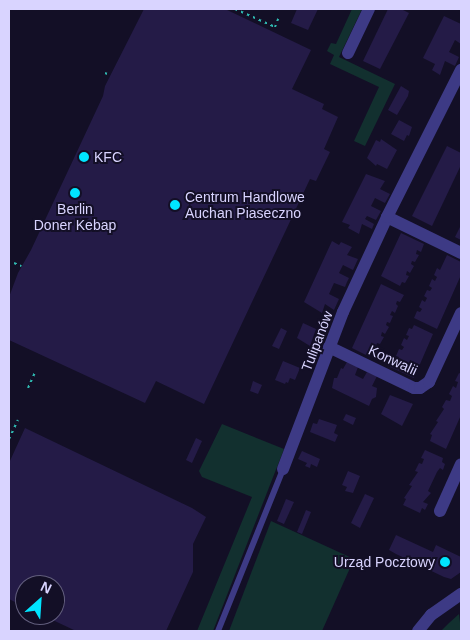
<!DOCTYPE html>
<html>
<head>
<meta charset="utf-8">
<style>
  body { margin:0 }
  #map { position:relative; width:470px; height:640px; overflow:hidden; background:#130f26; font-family:Helvetica,sans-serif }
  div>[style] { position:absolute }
  .green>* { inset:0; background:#12302f }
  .building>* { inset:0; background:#241b47 }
  .path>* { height:2px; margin-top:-1px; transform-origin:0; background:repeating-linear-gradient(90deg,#2fb8b0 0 2.5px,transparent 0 6.5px) }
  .service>* { height:6px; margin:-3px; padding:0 3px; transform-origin:3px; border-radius:3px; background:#3d3a85 }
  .minor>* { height:12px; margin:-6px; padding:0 6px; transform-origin:6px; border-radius:6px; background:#3d3a85 }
  .dots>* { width:14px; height:14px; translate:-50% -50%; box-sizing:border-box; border:2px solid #130f26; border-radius:50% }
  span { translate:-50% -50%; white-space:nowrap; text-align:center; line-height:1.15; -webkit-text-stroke:4px #130f26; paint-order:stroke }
  .poi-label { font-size:14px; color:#d9d4ff }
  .left { translate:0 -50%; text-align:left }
  .right { translate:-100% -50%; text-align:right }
  .street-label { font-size:14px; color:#d9d4ff }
  .frame { position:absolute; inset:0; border:10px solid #d9d4ff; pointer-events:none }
  .north { position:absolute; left:15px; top:575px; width:50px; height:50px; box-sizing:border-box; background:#130f26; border:1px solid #625e7d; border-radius:50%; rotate:26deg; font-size:14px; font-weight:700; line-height:20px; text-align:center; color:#d9d4ff }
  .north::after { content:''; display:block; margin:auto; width:18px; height:22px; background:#00e5ff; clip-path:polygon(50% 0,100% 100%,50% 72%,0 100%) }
</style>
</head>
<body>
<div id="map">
  <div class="green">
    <i style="clip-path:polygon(352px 9px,362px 9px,339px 57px,395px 84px,365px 146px,354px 141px,379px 87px,330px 64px,334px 55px,327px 51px,331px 43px,336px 44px)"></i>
    <i style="clip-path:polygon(222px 424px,284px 449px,213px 631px,197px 631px,252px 497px,202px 477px,199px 471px)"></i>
    <i style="clip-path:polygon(271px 521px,354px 559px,322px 631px,229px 631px)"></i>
    <i style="clip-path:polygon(459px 614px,461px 631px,441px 631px,449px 623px)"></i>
  </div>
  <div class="building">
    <i style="clip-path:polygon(144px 9px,225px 9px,311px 50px,292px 89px,324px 104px,322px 109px,338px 117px,324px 149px,330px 152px,316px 181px,310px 179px,204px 404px,156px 381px,145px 403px,9px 340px,9px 297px,18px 273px,31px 250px,103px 96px,105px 86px)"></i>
    <i style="clip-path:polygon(297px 9px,318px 9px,308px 30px,291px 23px)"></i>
    <i style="clip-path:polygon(388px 9px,401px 9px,409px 13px,380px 69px,363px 61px)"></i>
    <i style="clip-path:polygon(444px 16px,461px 24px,461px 44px,455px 40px,449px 52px,459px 57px,455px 66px,445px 61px,440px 75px,432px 70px,435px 64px,423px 58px)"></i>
    <i style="clip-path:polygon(401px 86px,409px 91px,408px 96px,397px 115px,388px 110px)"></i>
    <i style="clip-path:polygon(399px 120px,412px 127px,409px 136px,407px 135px,404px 141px,391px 134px)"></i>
    <i style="clip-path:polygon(381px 139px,397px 150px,387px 169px,377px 164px,376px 166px,367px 158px,376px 140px,380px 142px)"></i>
    <i style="clip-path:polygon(447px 146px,461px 153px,461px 165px,432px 226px,412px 216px)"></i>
    <i style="clip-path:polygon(366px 174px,385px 181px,380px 189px,390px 194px,385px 203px,375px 198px,371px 206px,381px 211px,376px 220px,367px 216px,365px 219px,374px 224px,372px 229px,362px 224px,359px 234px,348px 228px,350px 225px,342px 222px)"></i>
    <i style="clip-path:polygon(461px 225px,461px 240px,455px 237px)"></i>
    <i style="clip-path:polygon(401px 233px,424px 244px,421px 252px,417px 250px,416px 254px,419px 255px,415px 262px,412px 261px,411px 264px,414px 266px,410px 273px,407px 271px,406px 275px,409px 276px,405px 283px,402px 282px,400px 286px,381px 276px)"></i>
    <i style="clip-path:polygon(332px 241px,339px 245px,341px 242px,352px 247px,347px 255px,358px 259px,353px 270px,343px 265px,339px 273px,349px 278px,347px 282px,345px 287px,334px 283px,329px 294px,339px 299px,334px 310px,325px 304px,322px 313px,304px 302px)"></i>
    <i style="clip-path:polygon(447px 255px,461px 262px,461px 275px,437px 329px,414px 318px,417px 311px,420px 312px,422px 309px,419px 307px,422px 300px,425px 302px,427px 298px,424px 296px,427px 290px,430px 291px,432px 288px,429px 286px,432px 279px,435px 281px,437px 277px,434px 275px,437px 268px,440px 270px)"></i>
    <i style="clip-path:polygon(381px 284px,404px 295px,400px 302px,397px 301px,396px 304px,398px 306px,395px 313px,392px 311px,390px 315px,393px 316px,390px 323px,387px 322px,386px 325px,389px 327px,385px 334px,382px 332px,381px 336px,384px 337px,380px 344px,377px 343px,376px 346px,379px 348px,375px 355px,372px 353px,370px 357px,352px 348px)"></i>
    <i style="clip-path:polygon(303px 323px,316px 329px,310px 346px,297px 338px)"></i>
    <i style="clip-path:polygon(414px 325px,433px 334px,414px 378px,390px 367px,394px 359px,397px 361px,399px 357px,396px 356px,399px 349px,402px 350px,404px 347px,401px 345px,404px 338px,407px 340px,409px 336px,406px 335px,409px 328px,412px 329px)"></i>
    <i style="clip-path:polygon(281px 328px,287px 331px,279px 349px,272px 346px)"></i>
    <i style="clip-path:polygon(283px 361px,300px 368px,295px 380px,290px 378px,288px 383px,286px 382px,285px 384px,275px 380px)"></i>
    <i style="clip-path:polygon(347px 362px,358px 367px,355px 375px,363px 379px,367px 372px,377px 376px,372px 386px,377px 388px,376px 397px,372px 399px,369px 406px,332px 388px,334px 378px,337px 378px,341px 368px,343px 369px)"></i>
    <i style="clip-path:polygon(459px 373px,461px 374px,461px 415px,446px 449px,430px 441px,432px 435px,430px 434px,438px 422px,436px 421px,444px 409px,442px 407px,446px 400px,450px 401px,452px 396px,449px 394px,453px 386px,456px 388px,458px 382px,455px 381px)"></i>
    <i style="clip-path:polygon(253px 381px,262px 385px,258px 394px,250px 391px)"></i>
    <i style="clip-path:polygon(390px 395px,413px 404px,402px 426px,381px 414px)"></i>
    <i style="clip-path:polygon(346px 414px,356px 418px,353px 425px,343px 420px)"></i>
    <i style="clip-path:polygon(319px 419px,337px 425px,334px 433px,338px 435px,335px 442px,310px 432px,313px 423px,317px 424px)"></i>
    <i style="clip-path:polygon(25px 428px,192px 508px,206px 517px,193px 544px,193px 572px,166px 631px,76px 631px,42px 615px,55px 615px,55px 585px,25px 585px,25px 607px,9px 599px,9px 463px)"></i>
    <i style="clip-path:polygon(196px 438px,202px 441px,192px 463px,186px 460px)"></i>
    <i style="clip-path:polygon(425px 450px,443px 458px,442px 462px,445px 464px,443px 470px,440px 468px,437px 472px,428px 491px,431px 493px,423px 502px,428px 504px,425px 510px,422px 508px,420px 513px,403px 505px,406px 499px,404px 498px,412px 486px,409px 485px,418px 472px,415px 471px,419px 463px,422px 464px,424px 459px,421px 458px)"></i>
    <i style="clip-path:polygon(302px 451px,320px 459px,317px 467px,311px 464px,310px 468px,305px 466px,307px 463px,298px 459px)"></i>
    <i style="clip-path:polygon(348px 471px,360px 476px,353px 493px,345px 491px,347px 487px,342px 485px)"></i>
    <i style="clip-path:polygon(365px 494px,374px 498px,360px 528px,351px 523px)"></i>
    <i style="clip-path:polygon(286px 499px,294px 502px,284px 524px,277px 521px)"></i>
    <i style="clip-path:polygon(306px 510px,311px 512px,302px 534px,297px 532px)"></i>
    <i style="clip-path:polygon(396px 535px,433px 552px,436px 545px,461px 557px,461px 572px,451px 579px,444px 577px,396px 554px,389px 550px)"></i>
  </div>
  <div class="path">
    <i style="left:235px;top:9px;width:44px;rotate:24.2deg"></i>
    <i style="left:275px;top:27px;width:9px;rotate:-69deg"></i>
    <i style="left:105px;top:73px;width:5px;rotate:22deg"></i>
    <i style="left:14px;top:263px;width:8px;rotate:23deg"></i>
    <i style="left:28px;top:388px;width:17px;rotate:-66deg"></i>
    <i style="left:9px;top:439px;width:21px;rotate:-65deg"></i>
  </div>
  <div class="service">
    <i style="left:218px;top:631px;width:175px;rotate:-68.1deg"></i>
  </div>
  <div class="minor">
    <i style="left:348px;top:53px;width:49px;rotate:-64.5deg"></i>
    <i style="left:387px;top:217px;width:82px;rotate:25.9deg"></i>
    <i style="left:329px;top:347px;width:94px;rotate:25.8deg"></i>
    <i style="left:414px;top:388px;width:6px"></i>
    <i style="left:420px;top:388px;width:11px;rotate:-34deg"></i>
    <i style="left:429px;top:382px;width:76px;rotate:-65.1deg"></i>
    <i style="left:283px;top:469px;width:168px;rotate:-69.1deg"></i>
    <i style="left:343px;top:312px;width:105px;rotate:-65.1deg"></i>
    <i style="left:387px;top:217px;width:165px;rotate:-63.3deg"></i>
    <i style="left:440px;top:511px;width:51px;rotate:-65.9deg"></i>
    <i style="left:418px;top:631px;width:21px;rotate:-51deg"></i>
    <i style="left:431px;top:615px;width:37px;rotate:-35deg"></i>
  </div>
  <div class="dots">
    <i style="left:84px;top:157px;background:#00e5ff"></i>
    <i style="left:75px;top:193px;background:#00e5ff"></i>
    <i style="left:175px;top:205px;background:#00e5ff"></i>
    <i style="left:445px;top:562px;background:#00e5ff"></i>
  </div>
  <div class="poi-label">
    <span class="left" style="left:94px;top:157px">KFC</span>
    <span class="left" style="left:185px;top:205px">Centrum Handlowe<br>Auchan Piaseczno</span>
    <span style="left:75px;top:217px">Berlin<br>Doner Kebap</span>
    <span class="right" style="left:435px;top:562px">Urząd Pocztowy</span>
  </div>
  <div class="street-label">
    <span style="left:317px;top:341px;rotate:-69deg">Tulipanów</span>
    <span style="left:393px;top:360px;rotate:25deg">Konwalii</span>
  </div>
  <div class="frame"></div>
  <div class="north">N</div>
</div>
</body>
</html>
